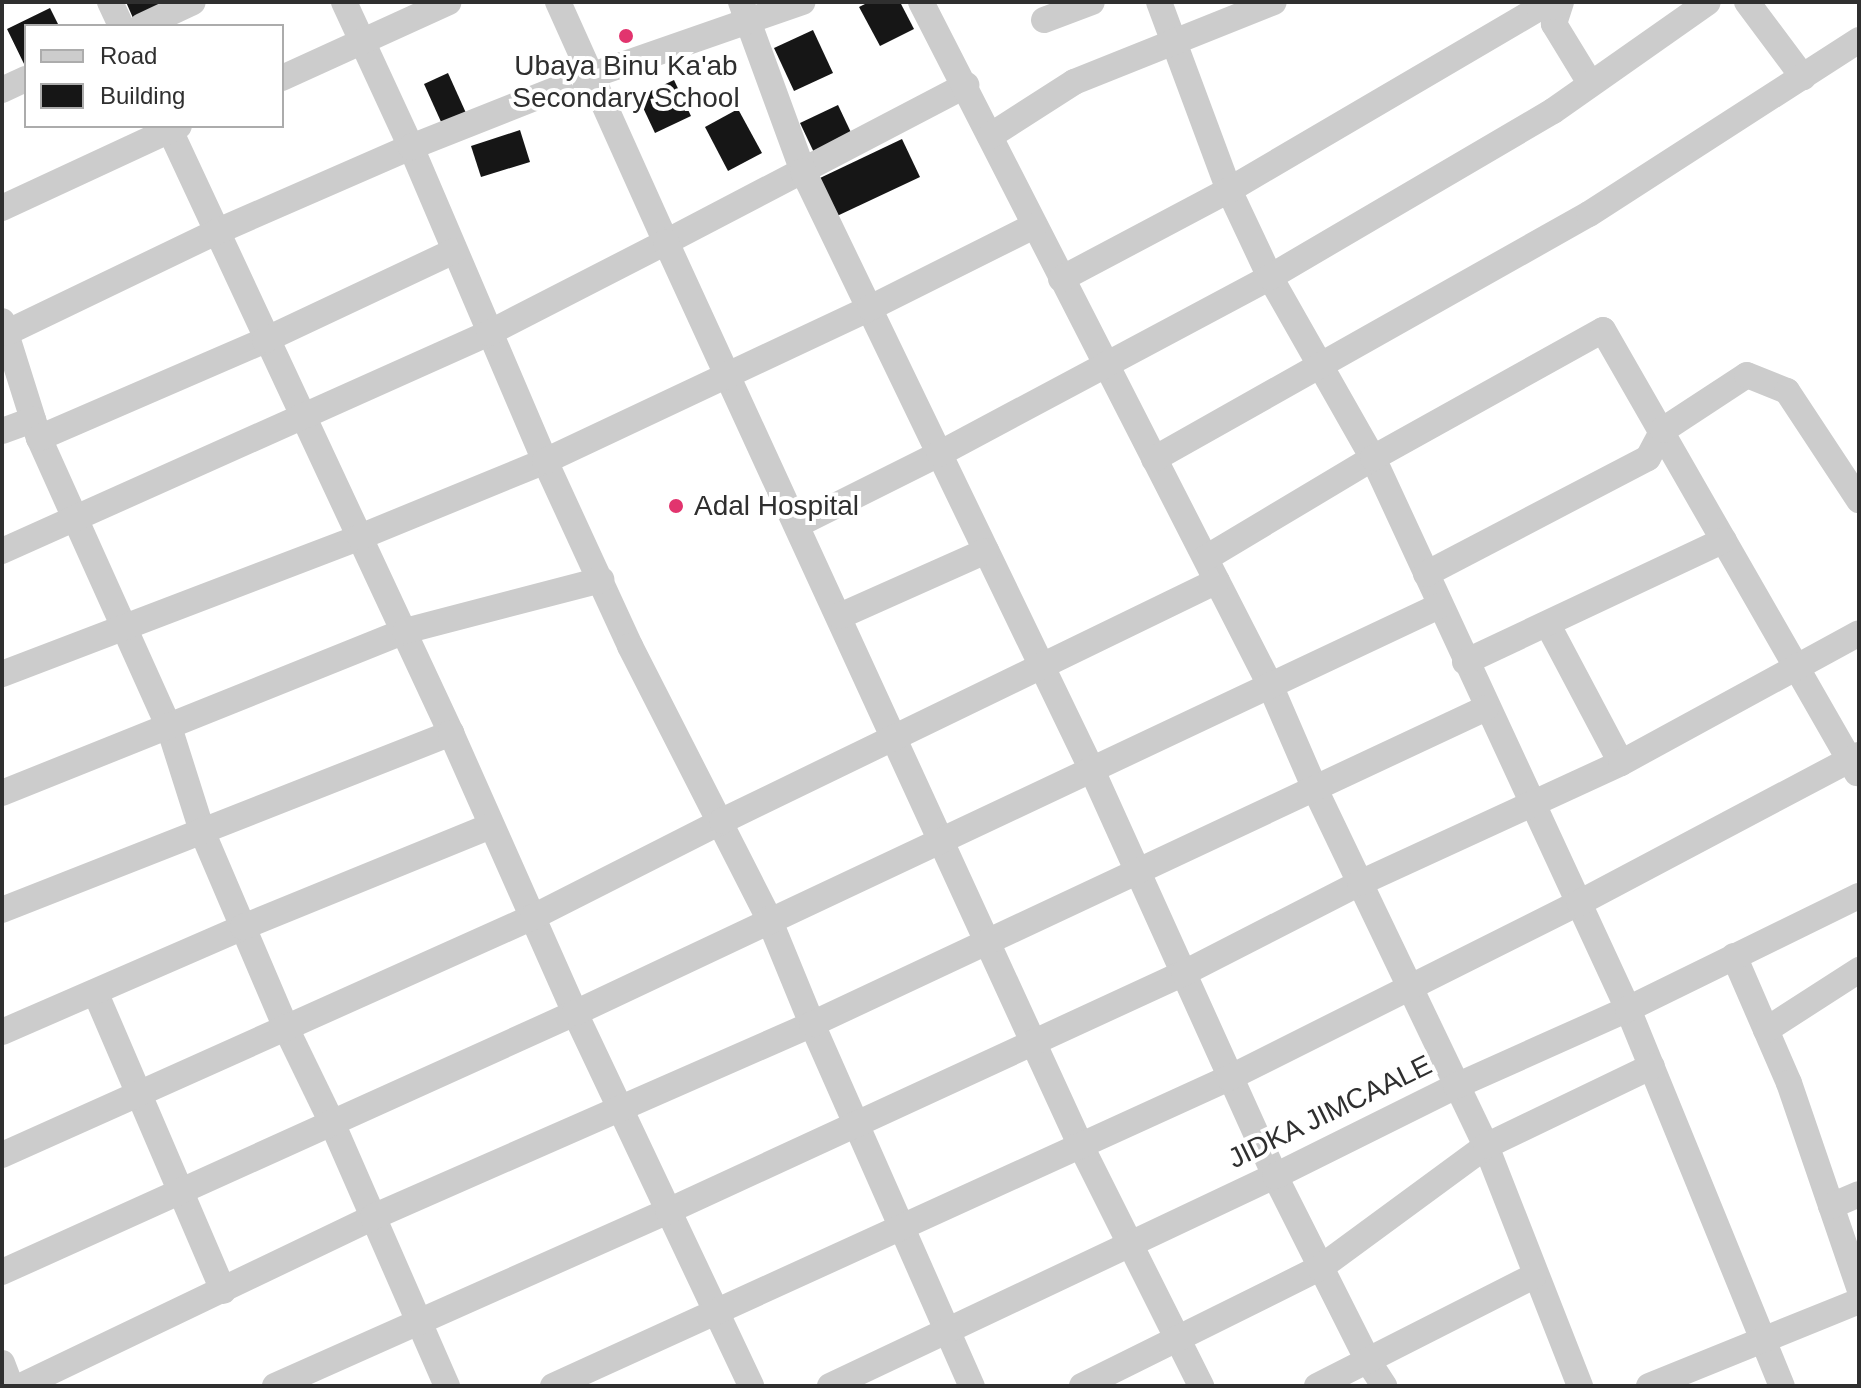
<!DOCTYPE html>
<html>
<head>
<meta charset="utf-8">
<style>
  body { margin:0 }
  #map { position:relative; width:1861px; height:1388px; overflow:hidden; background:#fff; font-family:Helvetica,sans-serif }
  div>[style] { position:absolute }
  .building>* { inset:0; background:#161616 }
  .minor>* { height:26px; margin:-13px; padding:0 13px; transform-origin:13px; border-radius:13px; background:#ccc }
  .dots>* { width:22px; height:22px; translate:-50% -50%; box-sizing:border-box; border:4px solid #fff; border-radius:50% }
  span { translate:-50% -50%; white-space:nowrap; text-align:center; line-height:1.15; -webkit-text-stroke:8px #fff; paint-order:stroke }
  .poi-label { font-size:28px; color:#2f2f2f }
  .left { translate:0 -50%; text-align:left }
  .street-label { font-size:28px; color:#2f2f2f }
  .frame { position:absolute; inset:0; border:4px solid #2f2f2f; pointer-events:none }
  .legend { position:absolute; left:24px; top:24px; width:260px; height:104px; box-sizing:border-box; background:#fff; border:2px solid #acacac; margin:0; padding:10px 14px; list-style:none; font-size:24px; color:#2f2f2f }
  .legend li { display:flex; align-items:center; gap:16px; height:40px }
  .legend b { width:40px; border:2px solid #acacac }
</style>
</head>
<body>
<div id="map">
  <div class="building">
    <i style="clip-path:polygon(126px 2px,167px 2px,133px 18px)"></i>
    <i style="clip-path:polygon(869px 2px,900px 2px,914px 29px,880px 46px,859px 7px)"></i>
    <i style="clip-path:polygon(50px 8px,59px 26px,26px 26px,26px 68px,7px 29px)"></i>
    <i style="clip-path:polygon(813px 30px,833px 73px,794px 91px,774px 48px)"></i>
    <i style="clip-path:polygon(448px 73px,466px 113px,442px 124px,424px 84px)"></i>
    <i style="clip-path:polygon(674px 80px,691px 116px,655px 133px,638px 97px)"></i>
    <i style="clip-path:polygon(838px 105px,856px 143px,818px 161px,800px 123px)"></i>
    <i style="clip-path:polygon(738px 109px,762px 153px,728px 171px,705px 127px)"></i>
    <i style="clip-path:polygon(520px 130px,530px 162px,481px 177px,471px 146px)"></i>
    <i style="clip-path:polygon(902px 139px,920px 177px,837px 216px,820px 178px)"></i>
  </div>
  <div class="minor">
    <i style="left:110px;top:2px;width:26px;rotate:65deg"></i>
    <i style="left:344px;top:2px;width:160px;rotate:65.2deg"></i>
    <i style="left:411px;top:147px;width:341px;rotate:66.9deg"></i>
    <i style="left:545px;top:461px;width:204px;rotate:65.3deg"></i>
    <i style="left:630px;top:646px;width:306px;rotate:63deg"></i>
    <i style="left:769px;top:919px;width:113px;rotate:67.7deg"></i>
    <i style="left:812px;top:1024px;width:396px;rotate:66.2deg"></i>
    <i style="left:558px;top:2px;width:263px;rotate:65.8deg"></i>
    <i style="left:666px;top:242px;width:339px;rotate:-27.6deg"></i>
    <i style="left:741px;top:2px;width:180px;rotate:69.9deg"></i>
    <i style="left:803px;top:171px;width:663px;rotate:64.25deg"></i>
    <i style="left:1091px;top:768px;width:448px;rotate:65.7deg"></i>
    <i style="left:1275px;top:1176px;width:207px;rotate:63.3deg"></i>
    <i style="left:1368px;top:1361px;width:30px;rotate:57deg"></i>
    <i style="left:921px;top:2px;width:767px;rotate:62.93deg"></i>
    <i style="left:1270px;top:685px;width:113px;rotate:66.6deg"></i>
    <i style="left:1315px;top:789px;width:396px;rotate:64.4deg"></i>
    <i style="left:1486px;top:1146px;width:258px;rotate:68.6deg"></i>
    <i style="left:1159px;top:2px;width:201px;rotate:69.6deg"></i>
    <i style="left:1229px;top:190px;width:96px;rotate:64.8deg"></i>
    <i style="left:1270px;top:277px;width:208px;rotate:60.4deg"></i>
    <i style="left:1373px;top:458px;width:607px;rotate:65.17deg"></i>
    <i style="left:1628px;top:1009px;width:407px;rotate:67.8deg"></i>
    <i style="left:1561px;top:2px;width:23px;rotate:108deg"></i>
    <i style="left:1554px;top:24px;width:69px;rotate:58.6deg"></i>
    <i style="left:1747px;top:2px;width:94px;rotate:53.3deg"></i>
    <i style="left:1044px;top:20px;width:51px;rotate:-20.6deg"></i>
    <i style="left:142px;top:26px;width:56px;rotate:-25.2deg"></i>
    <i style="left:282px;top:78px;width:183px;rotate:-24.5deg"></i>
    <i style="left:2px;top:90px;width:26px;rotate:-25deg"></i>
    <i style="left:168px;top:126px;width:670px;rotate:65deg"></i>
    <i style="left:990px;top:136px;width:100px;rotate:-32.7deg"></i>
    <i style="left:1074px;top:82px;width:215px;rotate:-21.8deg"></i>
    <i style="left:2px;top:208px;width:195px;rotate:-24.9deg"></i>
    <i style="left:1061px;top:279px;width:190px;rotate:-27.9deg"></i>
    <i style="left:1229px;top:190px;width:359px;rotate:-30.4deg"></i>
    <i style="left:1539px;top:8px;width:18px;rotate:-6deg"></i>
    <i style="left:2px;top:321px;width:123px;rotate:72.5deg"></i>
    <i style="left:39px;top:438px;width:317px;rotate:65.8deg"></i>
    <i style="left:169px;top:727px;width:109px;rotate:72.4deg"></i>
    <i style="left:202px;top:831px;width:212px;rotate:66.9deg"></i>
    <i style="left:285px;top:1026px;width:110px;rotate:64.1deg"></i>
    <i style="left:333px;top:1125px;width:285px;rotate:66.4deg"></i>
    <i style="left:6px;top:333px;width:233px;rotate:-25.7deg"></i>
    <i style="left:216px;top:232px;width:213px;rotate:-23.6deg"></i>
    <i style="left:411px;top:147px;width:193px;rotate:-21.6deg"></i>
    <i style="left:590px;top:76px;width:225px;rotate:-19.2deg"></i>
    <i style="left:2px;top:431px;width:33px;rotate:-20deg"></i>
    <i style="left:39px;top:438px;width:246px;rotate:-23.4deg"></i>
    <i style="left:265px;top:340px;width:209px;rotate:-25.2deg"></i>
    <i style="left:1154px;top:459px;width:499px;rotate:-29.4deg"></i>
    <i style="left:1589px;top:214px;width:321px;rotate:-32.8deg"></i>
    <i style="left:797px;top:525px;width:159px;rotate:-26.6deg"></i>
    <i style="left:939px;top:454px;width:375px;rotate:-28.1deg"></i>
    <i style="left:1270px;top:277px;width:328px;rotate:-30.4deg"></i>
    <i style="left:1553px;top:111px;width:189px;rotate:-35.1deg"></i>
    <i style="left:2px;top:551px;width:534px;rotate:-24.12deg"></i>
    <i style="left:489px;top:333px;width:199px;rotate:-27.2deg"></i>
    <i style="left:666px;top:242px;width:992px;rotate:65.35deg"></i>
    <i style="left:1080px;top:1144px;width:271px;rotate:63.4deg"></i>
    <i style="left:1206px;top:558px;width:195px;rotate:-30.9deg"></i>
    <i style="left:1373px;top:458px;width:263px;rotate:-29.1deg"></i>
    <i style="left:1603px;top:330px;width:511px;rotate:60.17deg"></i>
    <i style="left:1426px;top:574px;width:250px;rotate:-27.6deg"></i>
    <i style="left:1648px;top:458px;width:32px;rotate:-62deg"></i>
    <i style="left:1663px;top:430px;width:100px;rotate:-33.2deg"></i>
    <i style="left:1747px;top:375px;width:43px;rotate:21.8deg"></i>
    <i style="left:1787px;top:391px;width:131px;rotate:56.6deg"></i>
    <i style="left:840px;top:616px;width:160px;rotate:-24deg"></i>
    <i style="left:1548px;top:625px;width:156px;rotate:62.1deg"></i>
    <i style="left:1465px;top:662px;width:286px;rotate:-25.2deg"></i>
    <i style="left:2px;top:674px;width:383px;rotate:-20.9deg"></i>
    <i style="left:360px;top:537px;width:200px;rotate:-22.3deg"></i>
    <i style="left:545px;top:461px;width:359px;rotate:-25.2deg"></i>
    <i style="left:870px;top:308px;width:183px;rotate:-26.6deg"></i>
    <i style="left:2px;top:793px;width:434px;rotate:-21.9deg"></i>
    <i style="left:405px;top:631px;width:203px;rotate:-14.6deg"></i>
    <i style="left:2px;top:910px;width:483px;rotate:-21.5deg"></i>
    <i style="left:451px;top:733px;width:306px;rotate:66.1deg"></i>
    <i style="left:575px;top:1013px;width:412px;rotate:64.7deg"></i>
    <i style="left:1734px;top:956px;width:138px;rotate:66.6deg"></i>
    <i style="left:1789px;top:1083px;width:216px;rotate:71.1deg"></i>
    <i style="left:96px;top:994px;width:323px;rotate:66.8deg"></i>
    <i style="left:1766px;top:1030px;width:111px;rotate:-32.8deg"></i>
    <i style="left:2px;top:1032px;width:263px;rotate:-23.5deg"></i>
    <i style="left:243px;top:927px;width:267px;rotate:-22.2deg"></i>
    <i style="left:2px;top:1155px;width:582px;rotate:-24.14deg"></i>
    <i style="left:533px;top:917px;width:212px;rotate:-26.9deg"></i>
    <i style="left:722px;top:821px;width:550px;rotate:-25.87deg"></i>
    <i style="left:1831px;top:1206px;width:30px;rotate:-23deg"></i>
    <i style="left:2px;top:1272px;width:629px;rotate:-24.32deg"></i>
    <i style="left:575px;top:1013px;width:955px;rotate:-25.22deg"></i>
    <i style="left:2px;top:1363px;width:25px;rotate:69deg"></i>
    <i style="left:21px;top:1386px;width:390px;rotate:-25.6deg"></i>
    <i style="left:373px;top:1217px;width:480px;rotate:-23.7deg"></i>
    <i style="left:812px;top:1024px;width:744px;rotate:-25.12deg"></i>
    <i style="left:275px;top:1386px;width:430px;rotate:-24deg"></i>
    <i style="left:668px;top:1211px;width:568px;rotate:-24.76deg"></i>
    <i style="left:1184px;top:973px;width:198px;rotate:-27.1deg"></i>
    <i style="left:1360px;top:883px;width:287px;rotate:-24.7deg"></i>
    <i style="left:1621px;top:763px;width:271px;rotate:-28.6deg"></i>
    <i style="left:553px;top:1386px;width:743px;rotate:-24.5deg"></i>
    <i style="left:1229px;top:1078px;width:391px;rotate:-26.6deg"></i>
    <i style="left:1579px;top:903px;width:317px;rotate:-27.9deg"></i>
    <i style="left:830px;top:1386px;width:492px;rotate:-25.3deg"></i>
    <i style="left:1275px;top:1176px;width:202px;rotate:-26.4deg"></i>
    <i style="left:1456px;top:1086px;width:188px;rotate:-24.1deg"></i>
    <i style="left:1628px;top:1009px;width:257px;rotate:-26.1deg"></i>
    <i style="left:1082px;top:1386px;width:266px;rotate:-26.4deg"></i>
    <i style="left:1320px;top:1268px;width:206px;rotate:-36.3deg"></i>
    <i style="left:1486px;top:1146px;width:184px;rotate:-25.7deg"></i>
    <i style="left:1317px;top:1386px;width:243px;rotate:-26.9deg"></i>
    <i style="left:1649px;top:1386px;width:227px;rotate:-22deg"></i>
  </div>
  <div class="dots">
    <i style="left:626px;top:36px;background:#e2346e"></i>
    <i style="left:676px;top:506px;background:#e2346e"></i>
  </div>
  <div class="poi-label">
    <span style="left:626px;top:82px">Ubaya Binu Ka'ab<br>Secondary School</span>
    <span class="left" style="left:694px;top:506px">Adal Hospital</span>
  </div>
  <div class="street-label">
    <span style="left:1330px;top:1112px;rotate:-26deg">JIDKA JIMCAALE</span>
  </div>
  <div class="frame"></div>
  <ul class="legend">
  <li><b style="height:10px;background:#ccc"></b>Road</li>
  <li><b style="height:22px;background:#161616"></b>Building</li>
  </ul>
</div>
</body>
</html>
